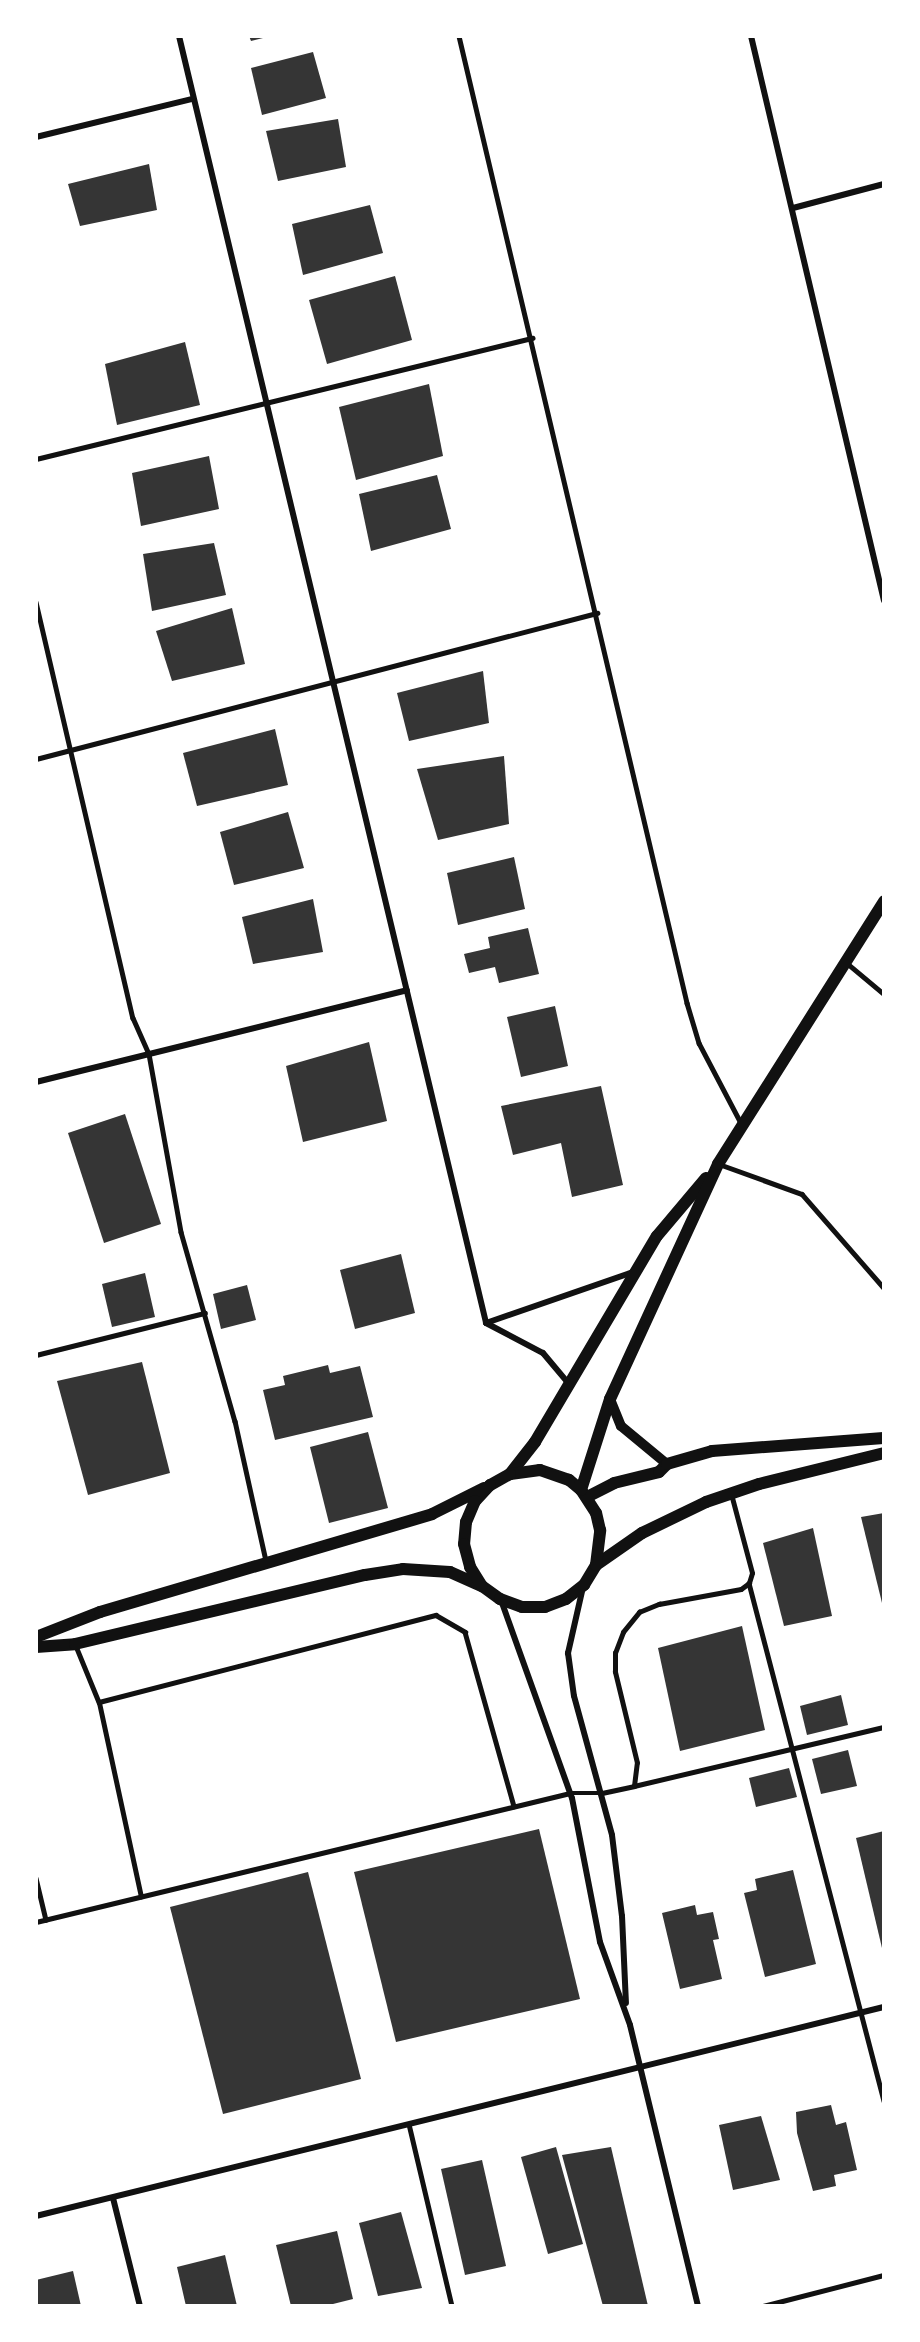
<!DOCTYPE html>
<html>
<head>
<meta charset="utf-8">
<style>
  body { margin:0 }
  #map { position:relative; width:920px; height:2342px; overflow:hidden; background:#fff; font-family:Raleway,sans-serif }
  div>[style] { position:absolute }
  .building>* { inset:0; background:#353535 }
  .service>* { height:4.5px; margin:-2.25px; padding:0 2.25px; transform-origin:2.25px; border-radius:2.25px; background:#111 }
  .minor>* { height:6px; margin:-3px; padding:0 3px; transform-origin:3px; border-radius:3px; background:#111 }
  .tertiary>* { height:10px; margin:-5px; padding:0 5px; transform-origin:5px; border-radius:5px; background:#111 }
  .secondary>* { height:12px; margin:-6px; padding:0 6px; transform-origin:6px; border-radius:6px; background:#111 }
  span { translate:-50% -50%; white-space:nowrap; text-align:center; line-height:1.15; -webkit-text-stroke:4.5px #fff; paint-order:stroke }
  .frame { position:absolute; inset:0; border:38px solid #fff; pointer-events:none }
</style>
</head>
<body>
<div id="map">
  <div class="building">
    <i style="clip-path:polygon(249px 36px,267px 36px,267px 37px,251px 41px)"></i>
    <i style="clip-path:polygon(313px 52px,326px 98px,262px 115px,251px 68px)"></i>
    <i style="clip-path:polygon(338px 119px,346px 167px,278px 181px,266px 131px)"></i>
    <i style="clip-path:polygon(149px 164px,157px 210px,80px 226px,68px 184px)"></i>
    <i style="clip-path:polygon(370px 205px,383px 253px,303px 275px,292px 224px)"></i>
    <i style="clip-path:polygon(395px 276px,412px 340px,327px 364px,309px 300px)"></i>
    <i style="clip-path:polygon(185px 342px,200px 405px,117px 425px,105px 364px)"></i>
    <i style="clip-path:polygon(429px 384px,443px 456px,356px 480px,339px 407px)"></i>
    <i style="clip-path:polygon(209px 456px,219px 509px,141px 526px,132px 473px)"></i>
    <i style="clip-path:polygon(437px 475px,451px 529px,371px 551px,359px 494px)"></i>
    <i style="clip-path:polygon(214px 543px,226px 595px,152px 611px,143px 554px)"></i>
    <i style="clip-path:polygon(232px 608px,245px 664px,172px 681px,156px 631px)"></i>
    <i style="clip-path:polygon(483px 671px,489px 723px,409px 741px,397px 693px)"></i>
    <i style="clip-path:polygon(275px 729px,288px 785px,197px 806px,183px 753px)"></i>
    <i style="clip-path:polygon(504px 756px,509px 824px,438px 840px,417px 769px)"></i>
    <i style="clip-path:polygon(288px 812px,304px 868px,234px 885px,220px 832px)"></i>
    <i style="clip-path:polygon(514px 857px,525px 909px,458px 925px,447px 873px)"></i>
    <i style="clip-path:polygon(313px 899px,323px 952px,253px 964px,242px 917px)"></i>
    <i style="clip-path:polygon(528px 928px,539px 974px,499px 983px,495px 967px,469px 973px,464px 954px,490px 948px,488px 937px)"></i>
    <i style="clip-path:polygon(555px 1006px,568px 1066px,521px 1077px,507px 1017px)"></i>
    <i style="clip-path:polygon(369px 1042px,387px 1121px,303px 1142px,286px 1066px)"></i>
    <i style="clip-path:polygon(601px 1086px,623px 1185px,572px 1197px,561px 1143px,513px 1155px,501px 1106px)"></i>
    <i style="clip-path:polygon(125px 1114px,161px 1224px,104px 1243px,68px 1133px)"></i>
    <i style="clip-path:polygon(401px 1254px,415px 1313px,355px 1329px,340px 1270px)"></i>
    <i style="clip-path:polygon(145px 1273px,155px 1317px,112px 1327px,102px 1284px)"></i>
    <i style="clip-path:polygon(247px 1285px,256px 1320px,221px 1329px,213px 1294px)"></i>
    <i style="clip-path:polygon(142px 1362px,170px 1473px,88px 1495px,57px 1381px)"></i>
    <i style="clip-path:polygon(328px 1365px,330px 1373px,360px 1366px,373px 1417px,275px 1440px,263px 1390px,285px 1385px,283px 1376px)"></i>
    <i style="clip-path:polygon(368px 1432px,388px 1508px,329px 1523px,310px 1447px)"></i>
    <i style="clip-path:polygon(884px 1513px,884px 1607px,883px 1607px,861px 1517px)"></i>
    <i style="clip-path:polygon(813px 1528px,832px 1616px,784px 1626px,763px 1543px)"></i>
    <i style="clip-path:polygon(742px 1626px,765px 1730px,680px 1751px,658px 1648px)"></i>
    <i style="clip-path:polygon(841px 1695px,848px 1725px,807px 1735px,800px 1706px)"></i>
    <i style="clip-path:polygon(848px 1750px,857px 1786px,821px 1794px,812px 1759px)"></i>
    <i style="clip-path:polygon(789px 1768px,797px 1797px,756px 1807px,749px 1778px)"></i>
    <i style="clip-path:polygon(539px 1829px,580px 1999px,396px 2042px,354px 1872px)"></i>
    <i style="clip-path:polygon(884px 1831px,884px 1948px,882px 1948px,856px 1838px)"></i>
    <i style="clip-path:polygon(793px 1870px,816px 1964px,765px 1977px,744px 1893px,757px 1890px,755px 1879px)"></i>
    <i style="clip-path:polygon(308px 1872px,361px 2079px,223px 2114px,170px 1907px)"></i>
    <i style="clip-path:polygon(695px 1905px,697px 1915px,713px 1912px,719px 1939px,713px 1940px,722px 1979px,680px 1989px,662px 1913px)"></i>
    <i style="clip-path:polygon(831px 2105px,836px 2125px,846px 2122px,857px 2170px,834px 2175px,836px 2186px,813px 2191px,797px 2133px,796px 2112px)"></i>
    <i style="clip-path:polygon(761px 2116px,780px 2180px,733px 2190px,719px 2125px)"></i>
    <i style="clip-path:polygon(556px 2147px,583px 2244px,548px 2254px,521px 2157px)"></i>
    <i style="clip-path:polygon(611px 2147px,648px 2306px,603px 2306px,562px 2155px)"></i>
    <i style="clip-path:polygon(482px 2160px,506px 2266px,465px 2275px,441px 2169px)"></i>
    <i style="clip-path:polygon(401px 2212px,422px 2288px,378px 2296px,359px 2223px)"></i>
    <i style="clip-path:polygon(337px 2231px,353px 2299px,325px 2306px,291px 2306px,276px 2245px)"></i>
    <i style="clip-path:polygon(225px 2255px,237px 2306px,186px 2306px,177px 2267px)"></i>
    <i style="clip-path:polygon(73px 2271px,81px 2306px,36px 2306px,36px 2280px)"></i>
  </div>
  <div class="service">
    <i style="left:459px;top:36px;width:994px;rotate:76.73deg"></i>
    <i style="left:687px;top:1003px;width:42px;rotate:73.3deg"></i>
    <i style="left:699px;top:1043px;width:90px;rotate:62.3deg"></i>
    <i style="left:36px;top:459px;width:511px;rotate:-13.71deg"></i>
    <i style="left:36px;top:602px;width:427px;rotate:76.9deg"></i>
    <i style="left:133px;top:1018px;width:39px;rotate:66deg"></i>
    <i style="left:149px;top:1054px;width:181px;rotate:79.8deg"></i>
    <i style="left:181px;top:1232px;width:197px;rotate:74.1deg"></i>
    <i style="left:235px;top:1421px;width:143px;rotate:77.5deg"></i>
    <i style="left:36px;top:759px;width:580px;rotate:-14.59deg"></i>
    <i style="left:848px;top:964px;width:47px;rotate:39.8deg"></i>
    <i style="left:719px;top:1164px;width:88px;rotate:19.9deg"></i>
    <i style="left:802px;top:1194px;width:125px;rotate:48.9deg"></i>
    <i style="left:36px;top:1355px;width:174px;rotate:-14deg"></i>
    <i style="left:749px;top:1583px;width:535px;rotate:75.39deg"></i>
    <i style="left:76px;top:1646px;width:61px;rotate:67.7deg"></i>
    <i style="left:634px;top:1786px;width:257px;rotate:-13.3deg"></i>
    <i style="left:36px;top:1878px;width:43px;rotate:76.6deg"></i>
    <i style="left:141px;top:1897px;width:199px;rotate:-102.2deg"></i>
    <i style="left:99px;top:1702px;width:348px;rotate:-14.5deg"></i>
    <i style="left:436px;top:1615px;width:34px;rotate:30deg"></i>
    <i style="left:465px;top:1632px;width:181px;rotate:74.3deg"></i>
    <i style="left:36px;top:1922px;width:549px;rotate:-13.58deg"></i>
    <i style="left:570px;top:1793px;width:32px"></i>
    <i style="left:602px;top:1793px;width:33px;rotate:-12deg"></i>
    <i style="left:634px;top:1786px;width:23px;rotate:-83deg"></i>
    <i style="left:637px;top:1763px;width:94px;rotate:-103.6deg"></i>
    <i style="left:615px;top:1672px;width:19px;rotate:-90deg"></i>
    <i style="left:615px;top:1653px;width:22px;rotate:-69deg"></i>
    <i style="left:623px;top:1632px;width:26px;rotate:-51deg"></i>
    <i style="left:639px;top:1612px;width:22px;rotate:-22deg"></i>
    <i style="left:659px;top:1604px;width:83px;rotate:-10.4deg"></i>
    <i style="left:741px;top:1589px;width:10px;rotate:-37deg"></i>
    <i style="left:749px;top:1583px;width:10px;rotate:-73deg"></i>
    <i style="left:752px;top:1573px;width:82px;rotate:-104.9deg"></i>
    <i style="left:409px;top:2124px;width:187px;rotate:76.7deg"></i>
    <i style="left:763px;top:2306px;width:125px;rotate:-14.4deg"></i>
  </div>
  <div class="minor">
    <i style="left:179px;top:36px;width:1323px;rotate:76.58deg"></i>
    <i style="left:751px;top:36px;width:580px;rotate:76.75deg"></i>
    <i style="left:36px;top:137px;width:161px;rotate:-13.7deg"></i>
    <i style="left:793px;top:208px;width:94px;rotate:-14.8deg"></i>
    <i style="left:36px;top:1082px;width:382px;rotate:-13.9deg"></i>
    <i style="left:486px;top:1323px;width:156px;rotate:-19.1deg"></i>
    <i style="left:486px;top:1323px;width:64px;rotate:27.8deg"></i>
    <i style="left:543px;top:1353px;width:39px;rotate:50deg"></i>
    <i style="left:583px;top:1587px;width:68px;rotate:102.8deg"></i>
    <i style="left:568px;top:1653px;width:43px;rotate:82.1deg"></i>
    <i style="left:574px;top:1696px;width:144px;rotate:74.7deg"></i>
    <i style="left:612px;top:1835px;width:82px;rotate:83deg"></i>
    <i style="left:622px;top:1916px;width:87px;rotate:87.4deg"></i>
    <i style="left:501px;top:1600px;width:210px;rotate:70.3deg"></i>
    <i style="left:572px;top:1798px;width:147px;rotate:79deg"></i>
    <i style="left:600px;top:1942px;width:88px;rotate:70.1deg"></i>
    <i style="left:630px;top:2025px;width:289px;rotate:76.4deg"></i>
    <i style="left:113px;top:2198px;width:111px;rotate:76deg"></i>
    <i style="left:36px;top:2216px;width:873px;rotate:-13.85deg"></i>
  </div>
  <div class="tertiary">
    <i style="left:610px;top:1399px;width:29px;rotate:68deg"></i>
    <i style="left:621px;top:1426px;width:60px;rotate:39.6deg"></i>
  </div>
  <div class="secondary">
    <i style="left:510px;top:1474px;width:41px;rotate:-52deg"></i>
    <i style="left:535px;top:1442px;width:239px;rotate:-59.4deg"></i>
    <i style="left:657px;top:1236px;width:76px;rotate:-49.8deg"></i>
    <i style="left:581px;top:1490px;width:96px;rotate:-72.3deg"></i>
    <i style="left:610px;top:1399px;width:259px;rotate:-65.3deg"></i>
    <i style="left:718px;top:1164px;width:311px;rotate:-57.7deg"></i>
    <i style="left:587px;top:1497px;width:30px;rotate:-27deg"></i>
    <i style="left:614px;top:1483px;width:46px;rotate:-13.7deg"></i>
    <i style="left:659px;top:1472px;width:11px;rotate:-45deg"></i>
    <i style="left:667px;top:1464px;width:47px;rotate:-16.1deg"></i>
    <i style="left:712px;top:1451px;width:172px;rotate:-4.3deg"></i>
    <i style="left:596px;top:1565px;width:56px;rotate:-34.8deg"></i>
    <i style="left:642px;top:1533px;width:71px;rotate:-25.8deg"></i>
    <i style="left:706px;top:1502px;width:56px;rotate:-18.8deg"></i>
    <i style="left:759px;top:1484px;width:129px;rotate:-13.9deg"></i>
    <i style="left:36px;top:1637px;width:69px;rotate:-21.3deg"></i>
    <i style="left:100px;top:1612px;width:346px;rotate:-16.4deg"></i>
    <i style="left:432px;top:1514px;width:58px;rotate:-26.6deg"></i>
    <i style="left:36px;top:1647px;width:39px;rotate:-4deg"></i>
    <i style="left:75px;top:1644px;width:298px;rotate:-13.4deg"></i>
    <i style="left:365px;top:1575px;width:38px;rotate:-9deg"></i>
    <i style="left:403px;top:1569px;width:47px;rotate:3.7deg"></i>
    <i style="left:450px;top:1572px;width:35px;rotate:24deg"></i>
    <i style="left:482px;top:1586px;width:22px;rotate:36deg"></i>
    <i style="left:500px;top:1599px;width:23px;rotate:20deg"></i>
    <i style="left:522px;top:1607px;width:23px"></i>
    <i style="left:545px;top:1607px;width:22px;rotate:-21deg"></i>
    <i style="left:566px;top:1599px;width:23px;rotate:-38deg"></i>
    <i style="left:584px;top:1585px;width:23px;rotate:-59deg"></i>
    <i style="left:596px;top:1565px;width:35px;rotate:-83deg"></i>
    <i style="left:600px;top:1530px;width:17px;rotate:-103deg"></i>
    <i style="left:596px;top:1513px;width:27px;rotate:-123deg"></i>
    <i style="left:581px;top:1490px;width:16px;rotate:-140deg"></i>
    <i style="left:569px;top:1480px;width:31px;rotate:-161deg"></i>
    <i style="left:540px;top:1470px;width:30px;rotate:172deg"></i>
    <i style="left:510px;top:1474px;width:23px;rotate:151deg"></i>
    <i style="left:490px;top:1485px;width:22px;rotate:133deg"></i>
    <i style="left:475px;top:1501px;width:23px;rotate:113deg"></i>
    <i style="left:466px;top:1522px;width:22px;rotate:95deg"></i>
    <i style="left:464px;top:1544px;width:24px;rotate:75deg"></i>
    <i style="left:470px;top:1567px;width:22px;rotate:58deg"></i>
  </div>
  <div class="frame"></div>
</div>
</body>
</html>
